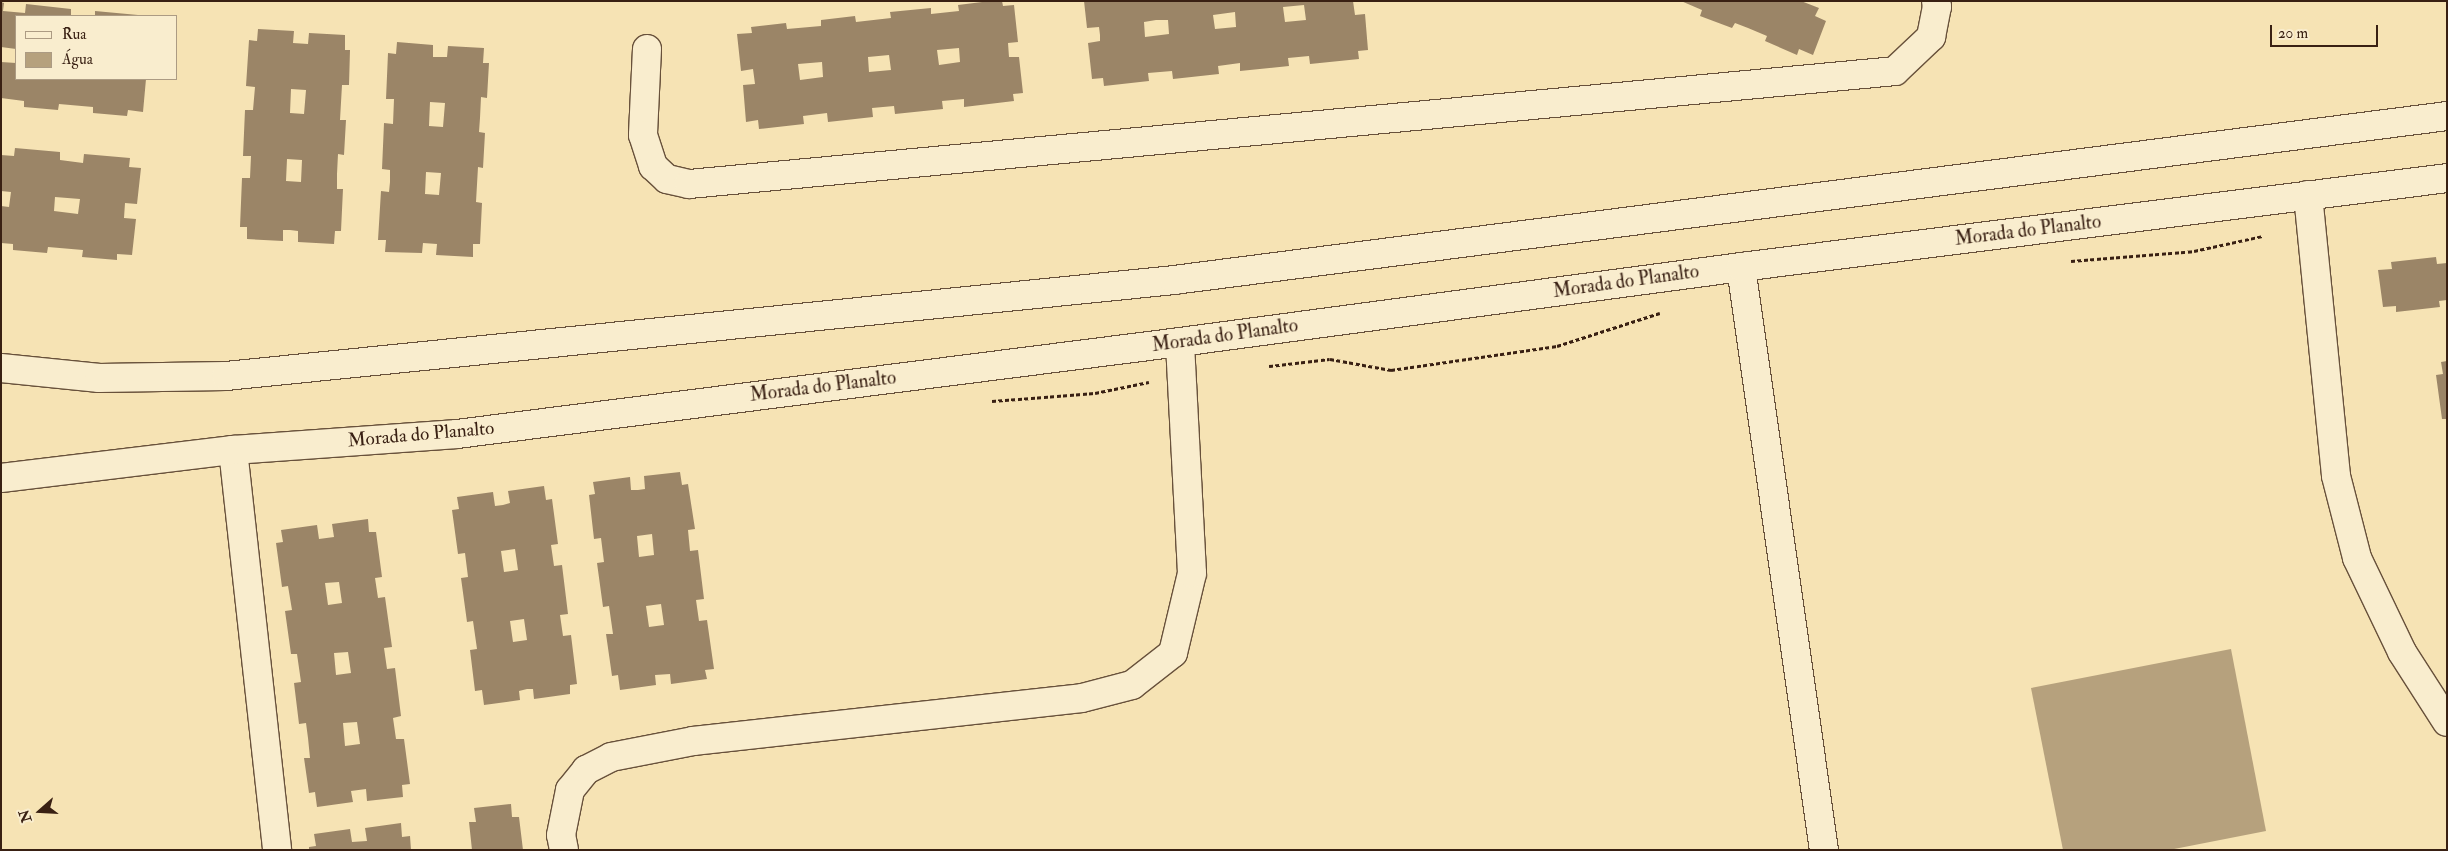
<!DOCTYPE html>
<html>
<head>
<meta charset="utf-8">
<style>
  body { margin:0 }
  #map { position:relative; width:2448px; height:851px; overflow:hidden; background:#f6e3b4; font-family:"IM FELL Double Pica",serif }
  div>[style] { position:absolute }
  .water>* { inset:0; background:#b6a17d }
  .building>* { inset:0; background:#9b8567 }
  .path>* { height:3px; margin-top:-1.5px; transform-origin:0; background:repeating-linear-gradient(90deg,#392013 0 4px,transparent 0 6.5px) }
  .roads { filter:drop-shadow(1px 0 #68513b) drop-shadow(-1px 0 #68513b) drop-shadow(0 1px #68513b) drop-shadow(0 -1px #68513b) }
  .street>* { height:28px; margin:-14px; padding:0 14px; transform-origin:14px; border-radius:14px; background:#f9edce }
  span { translate:-50% -50%; white-space:nowrap; text-align:center; line-height:1.15; -webkit-text-stroke:4px #f9edce; paint-order:stroke }
  .street-label { font-size:19px; color:#392013 }
  .frame { position:absolute; inset:0; border:2px solid #392013; pointer-events:none }
  .legend { position:absolute; left:15px; top:15px; width:162px; height:65px; box-sizing:border-box; background:#f9edce; border:1px solid #ac9b83; margin:0; padding:6px 9px; list-style:none; font-size:15px; color:#392013 }
  .legend li { display:flex; align-items:center; gap:10px; height:25px }
  .legend b { width:25px; border:1px solid #ac9b83 }
  .north { position:absolute; left:15px; top:786px; width:50px; height:50px; -webkit-text-stroke:4px #f9edce; paint-order:stroke; rotate:251deg; font-size:14px; font-weight:700; line-height:20px; text-align:center; color:#392013 }
  .north::after { content:''; display:block; margin:auto; width:18px; height:22px; background:#392013; clip-path:polygon(50% 0,100% 100%,50% 72%,0 100%) }
  .scale { position:absolute; left:2270px; top:25px; width:108px; height:22px; box-sizing:border-box; border:2px solid #392013; border-top:0; padding-left:6px; font-size:15px; line-height:18px; white-space:nowrap; color:#392013; -webkit-text-stroke:4px #f9edce; paint-order:stroke }
</style>
</head>
<body>
<div id="map">
  <div class="water">
    <i style="clip-path:polygon(2231px 649px,2266px 831px,2169px 850px,2063px 850px,2031px 688px)"></i>
  </div>
  <div class="building">
    <i style="clip-path:polygon(evenodd,990px 1px,1002px 1px,1003px 6px,1014px 5px,1018px 42px,1008px 43px,1009px 57px,1019px 57px,1023px 93px,1013px 94px,1014px 101px,964px 107px,964px 99px,942px 101px,943px 109px,895px 114px,894px 106px,872px 108px,873px 117px,828px 122px,827px 113px,803px 116px,804px 124px,759px 129px,758px 120px,746px 122px,743px 85px,755px 84px,753px 69px,741px 71px,737px 34px,752px 33px,751px 27px,786px 23px,787px 29px,821px 26px,821px 20px,855px 16px,856px 22px,891px 18px,890px 12px,931px 8px,931px 14px,959px 11px,958px 5px,990px 1px,959px 48px,960px 62px,939px 65px,937px 50px,959px 48px,990px 1px,889px 55px,891px 70px,869px 72px,868px 57px,889px 55px,990px 1px,822px 62px,823px 77px,800px 80px,798px 64px,822px 62px)"></i>
    <i style="clip-path:polygon(evenodd,1084px 1px,1353px 1px,1355px 15px,1365px 14px,1368px 50px,1358px 51px,1359px 59px,1310px 64px,1309px 56px,1288px 58px,1289px 66px,1240px 71px,1240px 63px,1218px 66px,1219px 74px,1173px 79px,1172px 71px,1148px 73px,1149px 81px,1104px 86px,1103px 78px,1092px 79px,1088px 43px,1100px 41px,1100px 35px,1099px 27px,1087px 28px,1084px 1px,1304px 5px,1306px 20px,1285px 22px,1283px 7px,1304px 5px,1084px 1px,1235px 12px,1236px 27px,1215px 29px,1213px 15px,1235px 12px,1084px 1px,1156px 20px,1168px 20px,1169px 34px,1145px 37px,1144px 22px,1156px 20px)"></i>
    <i style="clip-path:polygon(1681px 1px,1801px 1px,1819px 8px,1815px 16px,1826px 21px,1813px 55px,1799px 49px,1797px 55px,1765px 41px,1767px 36px,1748px 28px,1735px 23px,1732px 28px,1700px 16px,1702px 10px)"></i>
    <i style="clip-path:polygon(1px 2px,4px 3px,3px 11px,25px 13px,26px 4px,71px 9px,71px 16px,16px 16px,16px 49px,1px 47px)"></i>
    <i style="clip-path:polygon(95px 11px,138px 15px,138px 16px,95px 16px)"></i>
    <i style="clip-path:polygon(evenodd,258px 29px,294px 31px,293px 43px,308px 44px,309px 33px,345px 35px,345px 50px,350px 50px,349px 85px,342px 85px,340px 120px,346px 120px,344px 155px,338px 154px,337px 174px,337px 189px,343px 189px,341px 231px,335px 231px,334px 244px,298px 242px,298px 231px,290px 230px,283px 230px,283px 241px,247px 239px,247px 227px,240px 227px,242px 178px,250px 178px,251px 156px,243px 156px,245px 110px,253px 110px,255px 87px,246px 86px,249px 40px,257px 41px,258px 29px,291px 89px,306px 90px,304px 114px,290px 113px,291px 89px,258px 29px,287px 159px,302px 160px,301px 182px,286px 181px,287px 159px)"></i>
    <i style="clip-path:polygon(evenodd,397px 42px,433px 45px,433px 57px,447px 57px,448px 46px,484px 48px,483px 63px,489px 63px,487px 98px,481px 97px,480px 118px,479px 132px,485px 133px,483px 168px,478px 167px,476px 202px,482px 203px,480px 244px,473px 244px,473px 257px,436px 255px,437px 244px,423px 243px,422px 253px,385px 252px,386px 240px,378px 240px,381px 191px,389px 192px,390px 182px,390px 170px,382px 169px,384px 123px,393px 124px,394px 99px,386px 99px,388px 53px,396px 54px,397px 42px,430px 102px,445px 103px,443px 127px,429px 126px,430px 102px,397px 42px,426px 172px,441px 173px,439px 195px,425px 194px,426px 172px)"></i>
    <i style="clip-path:polygon(1px 62px,16px 63px,16px 79px,146px 79px,143px 112px,128px 110px,127px 116px,93px 113px,93px 107px,59px 104px,58px 110px,24px 107px,24px 101px,1px 98px)"></i>
    <i style="clip-path:polygon(evenodd,15px 148px,60px 152px,60px 160px,83px 163px,84px 154px,130px 158px,129px 167px,141px 168px,137px 204px,125px 203px,124px 218px,136px 219px,132px 255px,117px 254px,117px 260px,82px 257px,83px 250px,48px 247px,47px 253px,13px 250px,13px 244px,1px 243px,1px 206px,9px 207px,11px 192px,1px 191px,1px 155px,14px 156px,15px 148px,55px 197px,80px 199px,78px 214px,54px 211px,55px 197px)"></i>
    <i style="clip-path:polygon(2436px 257px,2437px 264px,2447px 263px,2447px 300px,2439px 301px,2440px 307px,2396px 312px,2396px 306px,2383px 307px,2378px 270px,2392px 269px,2391px 262px)"></i>
    <i style="clip-path:polygon(2447px 361px,2447px 419px,2442px 419px,2436px 375px,2443px 374px,2441px 362px)"></i>
    <i style="clip-path:polygon(evenodd,680px 472px,682px 485px,688px 484px,695px 529px,688px 530px,690px 551px,698px 550px,704px 599px,696px 600px,699px 621px,707px 620px,714px 669px,705px 670px,707px 679px,671px 684px,670px 674px,655px 675px,656px 685px,620px 690px,618px 675px,612px 676px,606px 634px,613px 634px,609px 606px,603px 607px,597px 563px,604px 562px,601px 538px,594px 539px,589px 495px,595px 494px,593px 482px,630px 477px,631px 490px,638px 490px,645px 489px,644px 476px,680px 472px,652px 534px,654px 555px,639px 557px,637px 536px,652px 534px,680px 472px,661px 604px,664px 625px,649px 627px,646px 606px,661px 604px)"></i>
    <i style="clip-path:polygon(evenodd,544px 486px,546px 500px,552px 499px,558px 544px,551px 545px,554px 566px,562px 565px,568px 614px,560px 615px,563px 636px,571px 635px,577px 684px,570px 685px,570px 694px,534px 699px,533px 689px,527px 689px,519px 691px,520px 700px,484px 705px,482px 690px,475px 691px,470px 650px,477px 649px,473px 621px,467px 622px,461px 578px,468px 577px,465px 553px,458px 554px,452px 510px,459px 509px,457px 497px,493px 492px,495px 506px,503px 505px,510px 503px,508px 491px,544px 486px,515px 549px,518px 570px,504px 572px,501px 551px,515px 549px,544px 486px,524px 619px,527px 640px,513px 642px,510px 621px,524px 619px)"></i>
    <i style="clip-path:polygon(evenodd,368px 519px,369px 532px,376px 532px,382px 577px,375px 578px,378px 598px,385px 597px,392px 647px,384px 648px,387px 669px,395px 668px,401px 716px,393px 718px,396px 739px,404px 739px,410px 784px,402px 785px,403px 797px,367px 801px,366px 789px,351px 791px,353px 802px,317px 807px,315px 792px,309px 793px,304px 758px,310px 758px,308px 738px,306px 723px,299px 724px,294px 683px,301px 682px,297px 654px,291px 654px,285px 611px,292px 610px,288px 586px,282px 587px,276px 543px,283px 542px,281px 530px,317px 525px,319px 539px,334px 537px,332px 524px,368px 519px,339px 582px,342px 603px,328px 605px,325px 583px,339px 582px,368px 519px,348px 652px,351px 673px,336px 675px,334px 653px,348px 652px,368px 519px,357px 722px,360px 744px,345px 746px,343px 723px,357px 722px)"></i>
    <i style="clip-path:polygon(511px 804px,512px 817px,519px 817px,523px 850px,472px 850px,469px 822px,476px 822px,474px 808px)"></i>
    <i style="clip-path:polygon(401px 823px,402px 837px,410px 836px,411px 850px,309px 850px,309px 847px,316px 846px,314px 834px,350px 829px,352px 842px,367px 841px,365px 828px)"></i>
  </div>
  <div class="path">
    <i style="left:2071px;top:261px;width:123px;rotate:-4.6deg"></i>
    <i style="left:2194px;top:251px;width:71px;rotate:-12.3deg"></i>
    <i style="left:1269px;top:366px;width:61px;rotate:-6.5deg"></i>
    <i style="left:1330px;top:359px;width:62px;rotate:10.2deg"></i>
    <i style="left:1391px;top:370px;width:168px;rotate:-8.2deg"></i>
    <i style="left:1557px;top:346px;width:108px;rotate:-17.8deg"></i>
    <i style="left:992px;top:401px;width:103px;rotate:-4.4deg"></i>
    <i style="left:1095px;top:393px;width:55px;rotate:-11.5deg"></i>
  </div>
  <div class="roads">
    <div class="street">
      <i style="left:647px;top:49px;width:86px;rotate:92.7deg"></i>
      <i style="left:643px;top:135px;width:33px;rotate:72deg"></i>
      <i style="left:653px;top:166px;width:19px;rotate:43deg"></i>
      <i style="left:667px;top:179px;width:23px;rotate:13deg"></i>
      <i style="left:689px;top:184px;width:1211px;rotate:-5.35deg"></i>
      <i style="left:1895px;top:71px;width:50px;rotate:-43.4deg"></i>
      <i style="left:1931px;top:37px;width:31px;rotate:-79deg"></i>
      <i style="left:1937px;top:7px;width:6px;rotate:-99deg"></i>
      <i style="left:2308px;top:195px;width:282px;rotate:84.3deg"></i>
      <i style="left:2336px;top:476px;width:85px;rotate:75.6deg"></i>
      <i style="left:2357px;top:558px;width:104px;rotate:64.4deg"></i>
      <i style="left:2402px;top:652px;width:83px;rotate:57.3deg"></i>
      <i style="left:1741px;top:267px;width:589px;rotate:81.9deg"></i>
      <i style="left:1px;top:368px;width:99px;rotate:5.8deg"></i>
      <i style="left:99px;top:378px;width:127px;rotate:-0.9deg"></i>
      <i style="left:226px;top:376px;width:953px;rotate:-5.78deg"></i>
      <i style="left:1174px;top:280px;width:1284px;rotate:-7.34deg"></i>
      <i style="left:233px;top:450px;width:402px;rotate:83.7deg"></i>
      <i style="left:1px;top:478px;width:234px;rotate:-6.9deg"></i>
      <i style="left:233px;top:450px;width:225px;rotate:-4.1deg"></i>
      <i style="left:457px;top:434px;width:729px;rotate:-7.25deg"></i>
      <i style="left:1180px;top:342px;width:566px;rotate:-7.61deg"></i>
      <i style="left:1741px;top:267px;width:712px;rotate:-7.18deg"></i>
      <i style="left:564px;top:850px;width:15px;rotate:-101deg"></i>
      <i style="left:561px;top:835px;width:46px;rotate:-78.7deg"></i>
      <i style="left:570px;top:790px;width:26px;rotate:-51deg"></i>
      <i style="left:586px;top:770px;width:28px;rotate:-27deg"></i>
      <i style="left:611px;top:757px;width:84px;rotate:-11deg"></i>
      <i style="left:693px;top:741px;width:391px;rotate:-6.3deg"></i>
      <i style="left:1082px;top:698px;width:52px;rotate:-14.6deg"></i>
      <i style="left:1132px;top:685px;width:52px;rotate:-38deg"></i>
      <i style="left:1173px;top:653px;width:82px;rotate:-76.6deg"></i>
      <i style="left:1192px;top:573px;width:231px;rotate:-93deg"></i>
    </div>
  </div>
  <div class="street-label">
    <span style="left:2028px;top:231px;rotate:-7deg">Morada do Planalto</span>
    <span style="left:1626px;top:282px;rotate:-8deg">Morada do Planalto</span>
    <span style="left:1225px;top:336px;rotate:-8deg">Morada do Planalto</span>
    <span style="left:823px;top:387px;rotate:-7deg">Morada do Planalto</span>
    <span style="left:421px;top:435px;rotate:-5deg">Morada do Planalto</span>
  </div>
  <div class="frame"></div>
  <ul class="legend">
  <li><b style="height:6px;background:#f9edce"></b>Rua</li>
  <li><b style="height:14px;background:#b6a17d"></b>Água</li>
  </ul>
  <div class="north">N</div>
  <div class="scale">20 m</div>
</div>
</body>
</html>
